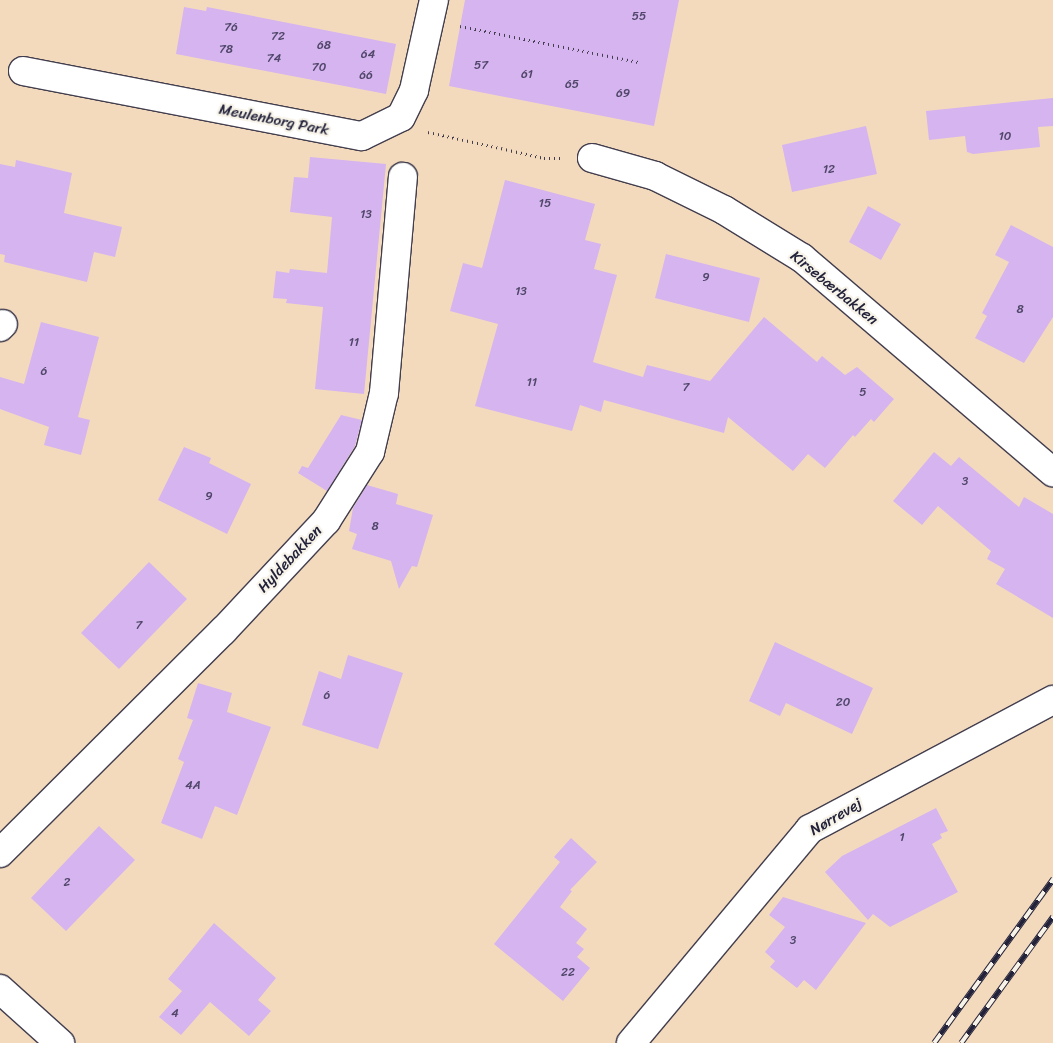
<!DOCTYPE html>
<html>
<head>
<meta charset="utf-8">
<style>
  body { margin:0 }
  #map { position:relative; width:1053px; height:1043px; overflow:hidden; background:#f4dabd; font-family:Sriracha,sans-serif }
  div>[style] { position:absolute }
  .building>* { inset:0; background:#d5b4f0 }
  .path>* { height:3px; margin-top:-1.5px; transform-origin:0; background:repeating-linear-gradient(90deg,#423e4e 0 1px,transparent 0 5px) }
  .roads { filter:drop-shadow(1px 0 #423e4e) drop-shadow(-1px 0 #423e4e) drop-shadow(0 1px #423e4e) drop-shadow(0 -1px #423e4e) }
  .minor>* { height:28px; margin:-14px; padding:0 14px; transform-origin:14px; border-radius:14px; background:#fff }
  .rail>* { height:5.5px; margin-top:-2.75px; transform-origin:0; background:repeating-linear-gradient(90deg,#f7f3e8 0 11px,#22223b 0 22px); box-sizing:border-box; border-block:1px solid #22223b }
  span { translate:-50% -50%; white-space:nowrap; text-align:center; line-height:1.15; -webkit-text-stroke:4.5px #f7f3e8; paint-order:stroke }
  .number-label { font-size:12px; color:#4f4668 }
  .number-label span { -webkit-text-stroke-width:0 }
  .street-label { font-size:15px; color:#22223b }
</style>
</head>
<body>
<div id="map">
  <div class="building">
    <i style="clip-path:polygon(465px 0,679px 0,654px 126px,449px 86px)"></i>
    <i style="clip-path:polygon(184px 7px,206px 11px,207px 7px,396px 44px,386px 94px,176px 54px)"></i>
    <i style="clip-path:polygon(1053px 98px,1053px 126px,1038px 127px,1040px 147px,973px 154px,967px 152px,965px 136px,929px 140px,926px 111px)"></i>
    <i style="clip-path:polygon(866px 126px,877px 174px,792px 192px,782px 145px)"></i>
    <i style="clip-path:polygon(310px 157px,386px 164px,364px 394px,315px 389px,323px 307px,286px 303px,287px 299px,273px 298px,276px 271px,289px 273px,290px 269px,327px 273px,332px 217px,290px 212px,294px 177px,308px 178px)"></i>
    <i style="clip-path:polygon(16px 160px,72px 173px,64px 213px,122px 227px,115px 257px,94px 252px,87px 282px,4px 262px,5px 255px,0 254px,0 164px,15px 167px)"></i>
    <i style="clip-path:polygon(505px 180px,595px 204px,585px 240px,601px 244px,594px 269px,617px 275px,593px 362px,643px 377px,647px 365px,710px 381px,764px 317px,817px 362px,822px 356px,845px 375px,857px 367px,894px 399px,874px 422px,871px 419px,855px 437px,853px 435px,825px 468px,808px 454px,793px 471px,728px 417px,724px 433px,604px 400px,601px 412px,580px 405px,572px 431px,475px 406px,498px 324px,450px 311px,463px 263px,482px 268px)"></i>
    <i style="clip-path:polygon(868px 206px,901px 224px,881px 260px,849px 242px)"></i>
    <i style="clip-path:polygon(1011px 225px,1053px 247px,1053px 317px,1024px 363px,975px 338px,987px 316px,982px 313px,1009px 262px,995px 255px)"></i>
    <i style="clip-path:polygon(666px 254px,760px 278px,749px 322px,655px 298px)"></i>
    <i style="clip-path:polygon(41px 322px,99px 337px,78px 417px,90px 420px,81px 455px,44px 445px,49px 427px,0 409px,0 377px,24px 384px)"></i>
    <i style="clip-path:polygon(341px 415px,362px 420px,355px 446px,327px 491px,298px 473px,302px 466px,308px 468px)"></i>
    <i style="clip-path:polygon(184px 447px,211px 458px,209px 463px,251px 484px,227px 534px,158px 500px)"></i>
    <i style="clip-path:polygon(934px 452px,951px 466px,959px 457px,1019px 507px,1024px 497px,1053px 514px,1053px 618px,996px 584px,1005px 569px,987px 559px,991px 551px,938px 506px,922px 525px,893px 501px)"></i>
    <i style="clip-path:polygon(367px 485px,398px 494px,396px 504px,433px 515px,417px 567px,412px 566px,399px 589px,391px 561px,352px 549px,357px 534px,349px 531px,353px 508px)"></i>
    <i style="clip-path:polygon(149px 562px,187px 599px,119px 669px,81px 633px)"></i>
    <i style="clip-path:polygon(775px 642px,873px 688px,852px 734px,786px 703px,780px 716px,749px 701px)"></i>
    <i style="clip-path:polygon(348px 655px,403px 673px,378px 749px,302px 725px,319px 671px,341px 679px)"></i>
    <i style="clip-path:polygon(198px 683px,232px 693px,227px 712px,271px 727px,237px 815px,215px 806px,202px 839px,161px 823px,184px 762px,178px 759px,193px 720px,187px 718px)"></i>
    <i style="clip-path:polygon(936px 808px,948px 831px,940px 834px,942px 838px,932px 844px,958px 892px,890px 927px,873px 914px,868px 920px,825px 872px,842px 856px)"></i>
    <i style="clip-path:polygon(99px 826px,135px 860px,66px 931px,31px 898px)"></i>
    <i style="clip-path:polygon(571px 838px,597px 862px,570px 890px,572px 891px,560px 907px,587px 929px,576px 943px,584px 949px,577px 957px,590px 968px,563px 1001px,494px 944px,560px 862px,554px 857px)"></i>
    <i style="clip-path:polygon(783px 897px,866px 923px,816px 990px,804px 980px,797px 988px,770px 967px,775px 961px,765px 952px,785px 927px,769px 915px)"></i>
    <i style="clip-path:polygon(214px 923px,276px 978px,258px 1000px,271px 1011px,249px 1036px,210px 1002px,181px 1035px,159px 1017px,182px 991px,168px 979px)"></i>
  </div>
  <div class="path">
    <i style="left:460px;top:26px;width:183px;rotate:11.4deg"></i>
    <i style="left:428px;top:132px;width:119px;rotate:12.6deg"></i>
    <i style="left:544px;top:158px;width:17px"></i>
  </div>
  <div class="roads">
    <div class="minor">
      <i style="left:23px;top:71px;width:345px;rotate:10.9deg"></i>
      <i style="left:362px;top:136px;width:43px;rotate:-26deg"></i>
      <i style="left:401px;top:117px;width:30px;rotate:-64deg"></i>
      <i style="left:414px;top:90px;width:92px;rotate:-77.5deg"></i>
      <i style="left:592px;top:158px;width:66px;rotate:15.9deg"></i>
      <i style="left:655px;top:176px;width:77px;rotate:26.2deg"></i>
      <i style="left:724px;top:210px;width:92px;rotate:31.6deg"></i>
      <i style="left:802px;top:258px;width:330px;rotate:40.5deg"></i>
      <i style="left:0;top:327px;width:4px;rotate:-45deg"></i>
      <i style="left:0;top:853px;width:315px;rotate:-44.9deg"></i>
      <i style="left:223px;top:631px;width:151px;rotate:-46.9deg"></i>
      <i style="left:326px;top:521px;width:82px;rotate:-57.5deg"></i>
      <i style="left:370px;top:452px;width:61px;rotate:-76.7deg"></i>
      <i style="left:384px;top:393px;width:217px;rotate:-85deg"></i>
      <i style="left:0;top:989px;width:81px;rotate:42deg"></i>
      <i style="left:631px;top:1043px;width:279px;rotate:-50.1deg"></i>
      <i style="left:810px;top:829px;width:275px;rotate:-28deg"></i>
    </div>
  </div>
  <div class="rail">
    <i style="left:934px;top:1043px;width:203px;rotate:-54deg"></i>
    <i style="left:961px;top:1043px;width:156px;rotate:-53.9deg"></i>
  </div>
  <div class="number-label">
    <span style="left:639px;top:17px">55</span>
    <span style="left:231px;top:28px">76</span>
    <span style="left:278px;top:37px">72</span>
    <span style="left:324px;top:46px">68</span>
    <span style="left:226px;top:50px">78</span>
    <span style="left:368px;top:55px">64</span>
    <span style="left:274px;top:59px">74</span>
    <span style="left:481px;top:66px">57</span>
    <span style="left:319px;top:68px">70</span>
    <span style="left:527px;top:75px">61</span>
    <span style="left:366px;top:76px">66</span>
    <span style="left:572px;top:85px">65</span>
    <span style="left:623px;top:94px">69</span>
    <span style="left:1005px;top:137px">10</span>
    <span style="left:829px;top:170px">12</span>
    <span style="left:545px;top:204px">15</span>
    <span style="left:366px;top:215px">13</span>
    <span style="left:706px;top:278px">9</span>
    <span style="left:521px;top:292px">13</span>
    <span style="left:1020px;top:310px">8</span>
    <span style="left:354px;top:343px">11</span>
    <span style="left:44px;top:372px">6</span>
    <span style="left:532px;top:383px">11</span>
    <span style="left:686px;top:388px">7</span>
    <span style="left:863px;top:393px">5</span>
    <span style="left:965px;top:482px">3</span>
    <span style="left:209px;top:497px">9</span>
    <span style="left:375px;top:527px">8</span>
    <span style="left:139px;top:626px">7</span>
    <span style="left:327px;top:696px">6</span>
    <span style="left:843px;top:703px">20</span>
    <span style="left:193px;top:786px">4A</span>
    <span style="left:902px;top:838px">1</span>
    <span style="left:67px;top:883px">2</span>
    <span style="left:793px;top:941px">3</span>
    <span style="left:568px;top:973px">22</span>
    <span style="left:175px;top:1014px">4</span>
  </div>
  <div class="street-label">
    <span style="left:274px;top:120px;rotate:11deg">Meulenborg Park</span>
    <span style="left:834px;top:288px;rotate:39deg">Kirsebærbakken</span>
    <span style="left:290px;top:559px;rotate:-47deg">Hyldebakken</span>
    <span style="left:836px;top:817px;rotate:-31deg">Nørrevej</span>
  </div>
</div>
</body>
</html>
